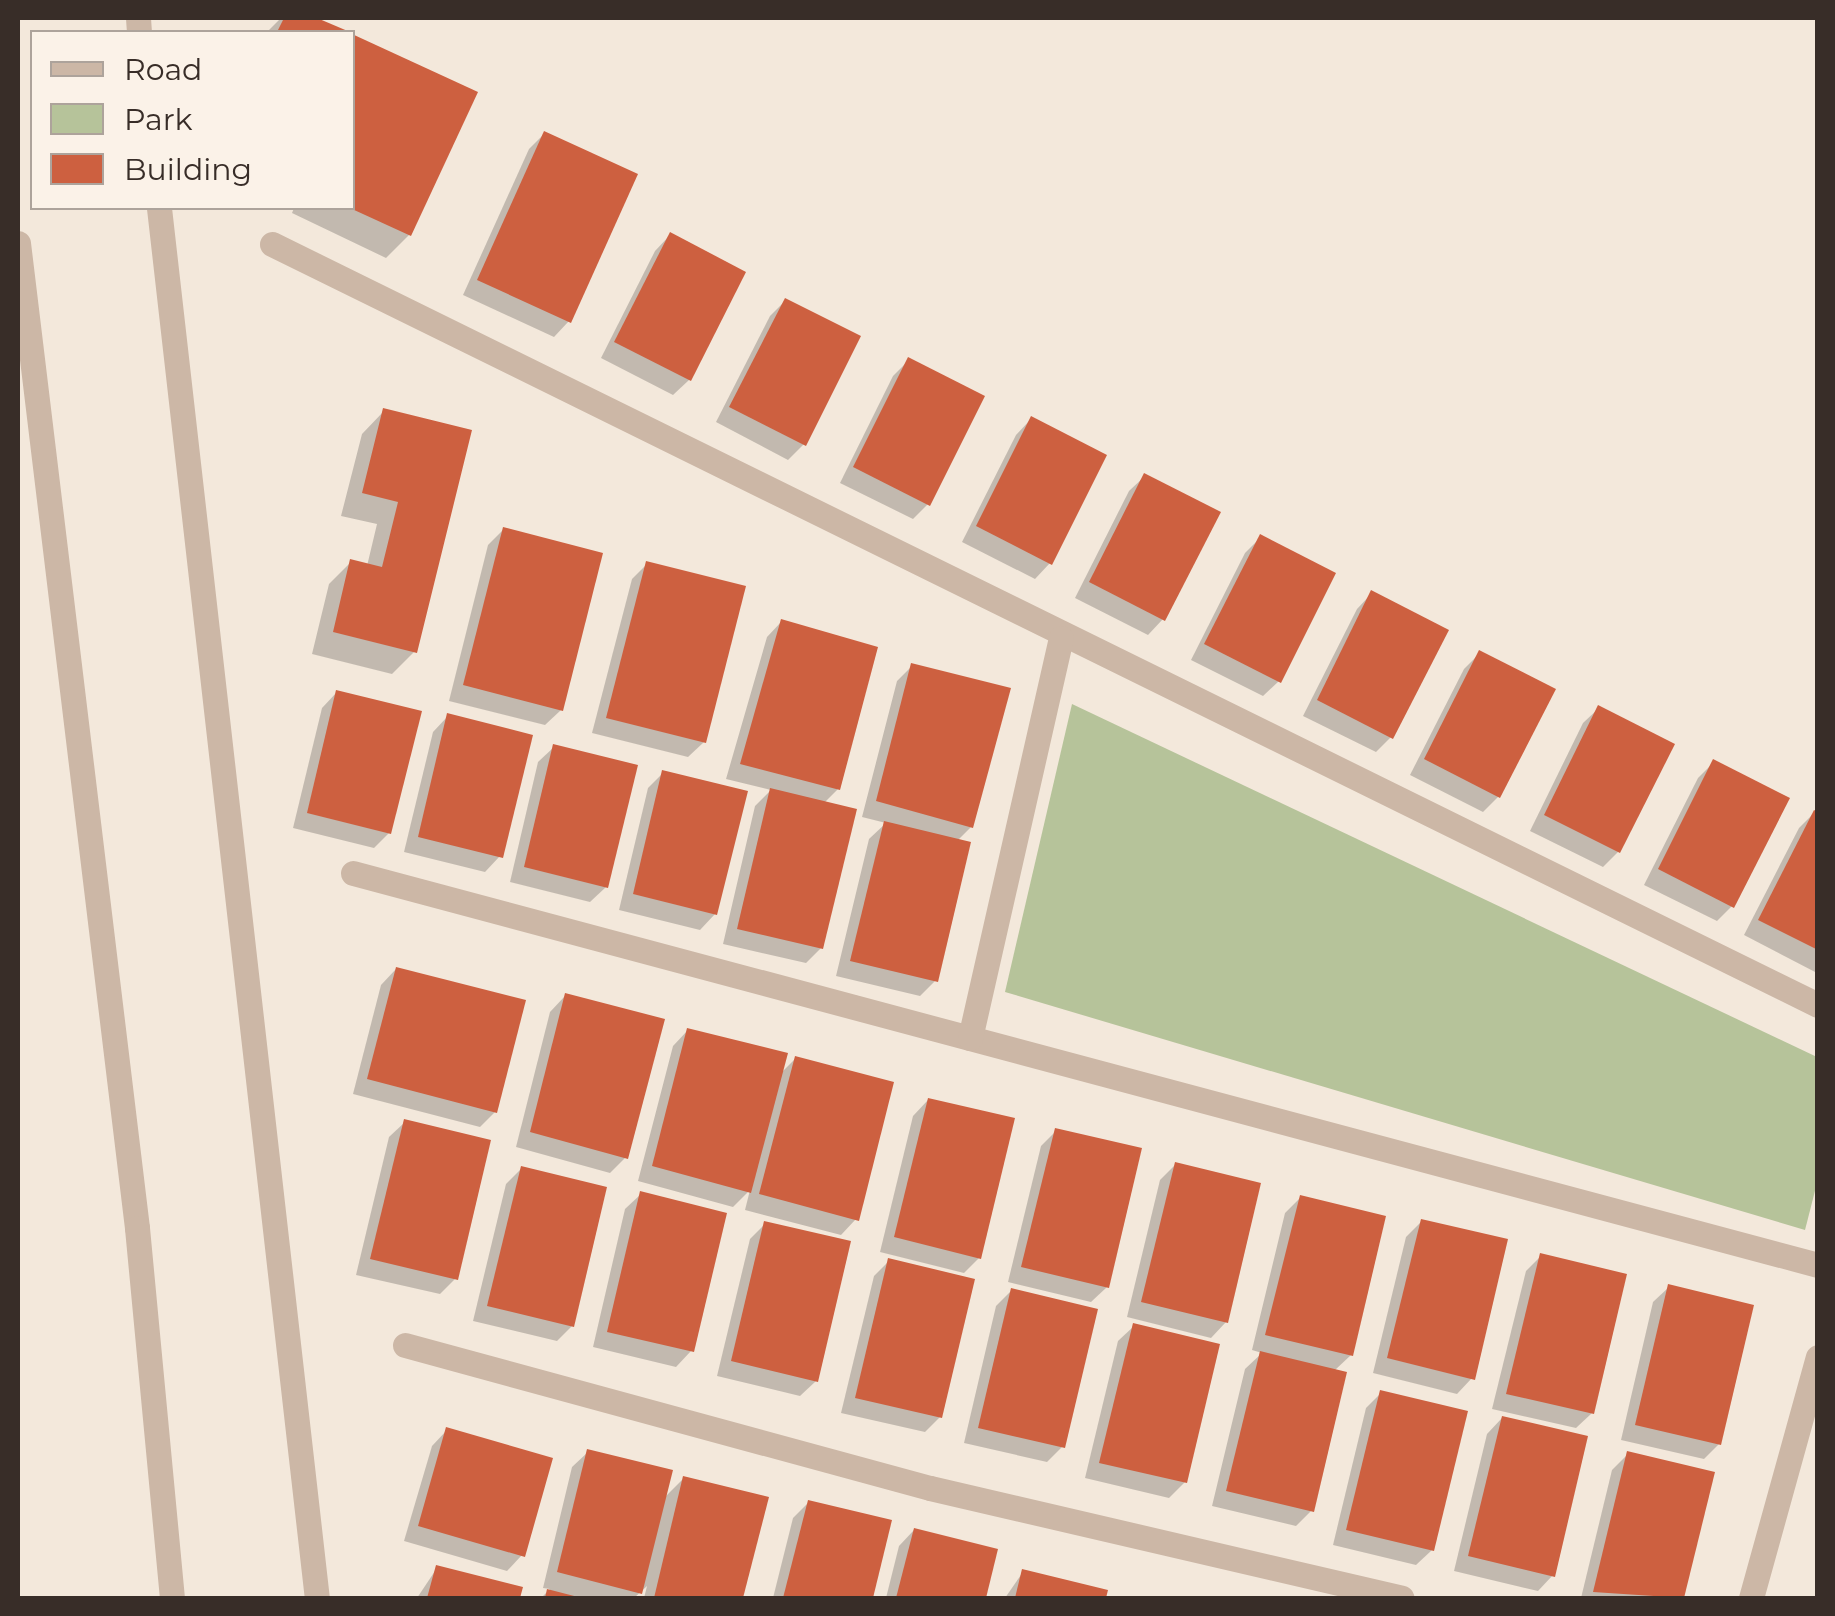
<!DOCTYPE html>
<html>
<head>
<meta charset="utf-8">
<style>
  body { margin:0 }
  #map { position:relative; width:1835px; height:1616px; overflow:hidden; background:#f3e8db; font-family:Montserrat,sans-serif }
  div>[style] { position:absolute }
  .green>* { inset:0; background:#b6c39a }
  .shadow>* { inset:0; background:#0003 }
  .building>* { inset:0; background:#cd6040 }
  .minor>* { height:25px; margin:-12.5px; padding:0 12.5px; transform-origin:12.5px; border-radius:12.5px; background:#ccb7a6 }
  span { translate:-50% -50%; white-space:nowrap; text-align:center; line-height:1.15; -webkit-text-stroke:10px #fbf2e8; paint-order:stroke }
  .frame { position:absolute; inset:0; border:20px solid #382d28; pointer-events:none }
  .legend { position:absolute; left:30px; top:30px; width:325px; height:180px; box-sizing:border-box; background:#fbf2e8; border:2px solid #ada39b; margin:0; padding:12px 18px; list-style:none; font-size:30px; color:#382d28 }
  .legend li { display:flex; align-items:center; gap:20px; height:50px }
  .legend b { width:50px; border:2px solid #ada39b }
</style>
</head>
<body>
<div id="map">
  <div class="green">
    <i style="clip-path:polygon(1072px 704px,1817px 1057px,1817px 1183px,1805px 1230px,1005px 992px)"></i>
  </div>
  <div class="shadow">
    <i style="clip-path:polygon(281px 18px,312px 18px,344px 32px,267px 32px)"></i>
    <i style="clip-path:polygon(475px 93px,409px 235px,386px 258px,292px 213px,294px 208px,352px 208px)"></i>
    <i style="clip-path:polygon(544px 134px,569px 321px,554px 337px,463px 295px,529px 149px)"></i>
    <i style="clip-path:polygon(670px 235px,743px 273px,689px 380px,673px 395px,601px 358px,655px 251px)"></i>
    <i style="clip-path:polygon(785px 301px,804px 444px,788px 460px,716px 422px,770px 316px)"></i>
    <i style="clip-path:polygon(909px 360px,928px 504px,913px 519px,840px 483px,893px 376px)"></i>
    <i style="clip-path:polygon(384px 411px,469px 432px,415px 651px,392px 674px,312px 654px,329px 584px,351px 562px,367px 566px,377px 524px,341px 516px,362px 434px)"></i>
    <i style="clip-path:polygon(1031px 419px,1050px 563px,1035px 579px,962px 542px,1016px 435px)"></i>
    <i style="clip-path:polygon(1145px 476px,1163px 619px,1148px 635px,1075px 598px,1129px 491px)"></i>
    <i style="clip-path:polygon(503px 530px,561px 710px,545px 725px,449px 701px,488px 545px)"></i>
    <i style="clip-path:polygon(1260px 538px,1279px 681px,1263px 696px,1191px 660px,1245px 553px)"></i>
    <i style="clip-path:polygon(647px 564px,704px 742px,688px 757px,592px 733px,632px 579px)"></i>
    <i style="clip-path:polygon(1372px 593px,1391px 737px,1376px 752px,1303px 716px,1357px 609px)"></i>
    <i style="clip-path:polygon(782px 621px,838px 789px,824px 803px,821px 948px,806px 963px,723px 944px,755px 806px,771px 790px,726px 779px,767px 637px)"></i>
    <i style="clip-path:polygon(1480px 653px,1552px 690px,1498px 797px,1483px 812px,1410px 775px,1464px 669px)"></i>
    <i style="clip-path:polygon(912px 666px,971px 827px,957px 841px,935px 981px,920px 996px,836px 976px,869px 839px,886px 823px,862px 817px,897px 681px)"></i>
    <i style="clip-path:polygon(337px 692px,389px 833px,374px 848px,293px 828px,322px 708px)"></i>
    <i style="clip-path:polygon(1599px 708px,1618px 852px,1603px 867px,1530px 831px,1583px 723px)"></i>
    <i style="clip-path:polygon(448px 716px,500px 856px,485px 872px,404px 852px,433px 732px)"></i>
    <i style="clip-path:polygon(554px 747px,606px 887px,590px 902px,510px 882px,538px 762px)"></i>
    <i style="clip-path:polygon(1714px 762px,1732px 906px,1717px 921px,1644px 885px,1698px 778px)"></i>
    <i style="clip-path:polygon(663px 773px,715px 914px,700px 930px,619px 910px,648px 788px)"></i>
    <i style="clip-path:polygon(1814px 813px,1818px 815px,1817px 973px,1744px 935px,1799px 828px)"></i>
    <i style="clip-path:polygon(396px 969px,495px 1112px,480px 1127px,353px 1094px,381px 985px)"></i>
    <i style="clip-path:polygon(565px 996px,626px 1157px,610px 1173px,516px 1147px,550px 1012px)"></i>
    <i style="clip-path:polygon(688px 1030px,779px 1075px,796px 1058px,856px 1219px,841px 1235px,745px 1210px,750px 1190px,733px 1207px,638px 1181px,673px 1046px)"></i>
    <i style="clip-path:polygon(928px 1100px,979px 1258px,964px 1273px,880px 1252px,913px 1116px)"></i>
    <i style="clip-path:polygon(405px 1122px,455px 1279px,440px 1294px,356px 1275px,389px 1137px)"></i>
    <i style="clip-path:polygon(1056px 1131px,1107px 1287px,1091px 1302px,1008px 1282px,1041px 1146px)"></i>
    <i style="clip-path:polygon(1175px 1165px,1226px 1322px,1211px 1338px,1127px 1317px,1160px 1180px)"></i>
    <i style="clip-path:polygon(521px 1169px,572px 1326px,557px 1341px,473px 1321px,506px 1184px)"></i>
    <i style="clip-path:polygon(641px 1194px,691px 1351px,676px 1367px,593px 1347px,625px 1209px)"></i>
    <i style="clip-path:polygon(1300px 1198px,1351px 1355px,1334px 1371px,1311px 1511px,1296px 1526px,1212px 1506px,1245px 1369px,1262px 1353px,1252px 1350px,1285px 1213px)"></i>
    <i style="clip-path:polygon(1422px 1221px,1472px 1378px,1457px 1394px,1373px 1373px,1406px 1237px)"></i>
    <i style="clip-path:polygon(765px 1224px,816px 1381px,800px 1396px,717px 1376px,750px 1239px)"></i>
    <i style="clip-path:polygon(1541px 1256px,1592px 1413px,1576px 1428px,1492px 1409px,1526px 1271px)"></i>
    <i style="clip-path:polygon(889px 1261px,940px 1417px,925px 1432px,841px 1413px,874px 1276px)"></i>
    <i style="clip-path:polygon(1669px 1287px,1719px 1444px,1704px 1459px,1621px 1440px,1653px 1302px)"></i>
    <i style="clip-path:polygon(1011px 1291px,1062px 1447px,1047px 1462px,964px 1443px,996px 1306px)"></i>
    <i style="clip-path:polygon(1134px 1326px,1185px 1482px,1169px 1498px,1085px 1478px,1118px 1341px)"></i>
    <i style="clip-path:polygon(1381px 1393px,1432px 1550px,1416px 1565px,1333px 1545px,1366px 1408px)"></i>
    <i style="clip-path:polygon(1502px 1418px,1553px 1575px,1538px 1591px,1454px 1571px,1487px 1434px)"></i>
    <i style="clip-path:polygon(447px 1430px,522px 1555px,507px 1571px,404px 1541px,432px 1446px)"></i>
    <i style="clip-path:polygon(588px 1452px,663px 1499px,684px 1478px,766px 1499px,741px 1598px,644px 1598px,647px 1586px,634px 1598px,541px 1598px,550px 1589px,543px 1588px,572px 1467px)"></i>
    <i style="clip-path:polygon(1628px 1454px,1712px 1474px,1681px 1598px,1581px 1598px,1612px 1470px)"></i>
    <i style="clip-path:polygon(808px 1503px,889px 1522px,870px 1598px,773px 1598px,793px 1518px)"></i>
    <i style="clip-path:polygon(914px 1530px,995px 1551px,984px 1598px,886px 1598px,899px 1546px)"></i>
    <i style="clip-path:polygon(437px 1568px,520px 1589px,518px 1598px,417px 1598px)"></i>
    <i style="clip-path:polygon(1023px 1572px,1105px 1592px,1103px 1598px,1005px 1598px)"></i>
  </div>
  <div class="building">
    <i style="clip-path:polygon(284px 18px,317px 18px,350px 32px,277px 32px)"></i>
    <i style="clip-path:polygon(352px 34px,478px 92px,411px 236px,352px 209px)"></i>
    <i style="clip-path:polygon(544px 131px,638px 174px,571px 323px,477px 280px)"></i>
    <i style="clip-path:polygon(670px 232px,746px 272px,691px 381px,614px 342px)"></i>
    <i style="clip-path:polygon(785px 298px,861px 336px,806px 446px,729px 407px)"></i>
    <i style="clip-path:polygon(908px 357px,985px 396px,930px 506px,853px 467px)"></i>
    <i style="clip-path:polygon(383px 408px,472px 430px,417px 653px,333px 632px,350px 559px,382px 567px,398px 502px,362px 493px)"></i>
    <i style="clip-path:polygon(1031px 416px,1107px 455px,1052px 565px,976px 526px)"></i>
    <i style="clip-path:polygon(1144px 473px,1221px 512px,1165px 621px,1089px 582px)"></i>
    <i style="clip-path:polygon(503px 527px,603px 553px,563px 711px,463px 685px)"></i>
    <i style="clip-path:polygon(1260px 534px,1336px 573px,1281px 683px,1204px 644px)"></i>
    <i style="clip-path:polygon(646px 561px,746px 586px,706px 743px,606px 718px)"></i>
    <i style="clip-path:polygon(1371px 590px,1449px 630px,1393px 739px,1317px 700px)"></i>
    <i style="clip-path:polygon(781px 619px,878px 647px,840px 790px,740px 764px)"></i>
    <i style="clip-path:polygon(1479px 650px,1556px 689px,1500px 798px,1424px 759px)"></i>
    <i style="clip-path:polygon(911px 663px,1011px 688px,973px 828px,876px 801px)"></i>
    <i style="clip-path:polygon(336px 690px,422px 711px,391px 834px,307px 813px)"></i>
    <i style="clip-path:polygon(1598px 705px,1675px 744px,1620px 853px,1544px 815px)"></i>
    <i style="clip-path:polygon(447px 713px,533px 735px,503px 858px,418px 837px)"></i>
    <i style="clip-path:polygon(553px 744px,638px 765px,608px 888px,524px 867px)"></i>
    <i style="clip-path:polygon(1713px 759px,1790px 798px,1734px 908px,1658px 869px)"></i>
    <i style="clip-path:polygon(662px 770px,748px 791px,717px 915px,633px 894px)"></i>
    <i style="clip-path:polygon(770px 788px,857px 809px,823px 949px,737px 929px)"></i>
    <i style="clip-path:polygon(1814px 810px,1818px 812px,1818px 950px,1758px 920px)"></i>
    <i style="clip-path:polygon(884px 821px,971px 842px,938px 982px,850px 961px)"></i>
    <i style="clip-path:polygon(396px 967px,526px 1000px,497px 1113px,367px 1079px)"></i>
    <i style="clip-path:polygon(565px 993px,665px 1019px,628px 1159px,530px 1132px)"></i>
    <i style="clip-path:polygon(687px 1028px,788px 1053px,751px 1193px,652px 1166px)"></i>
    <i style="clip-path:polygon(795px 1056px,894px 1082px,859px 1221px,759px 1194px)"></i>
    <i style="clip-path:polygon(928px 1098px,1015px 1118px,981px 1259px,894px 1237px)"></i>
    <i style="clip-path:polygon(404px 1119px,491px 1140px,458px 1280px,370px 1259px)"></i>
    <i style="clip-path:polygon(1055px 1128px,1142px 1148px,1109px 1288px,1021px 1267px)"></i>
    <i style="clip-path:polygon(1175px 1162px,1261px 1183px,1228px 1323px,1141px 1302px)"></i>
    <i style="clip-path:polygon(521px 1166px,607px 1187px,574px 1327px,487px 1306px)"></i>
    <i style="clip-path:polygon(640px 1191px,727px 1213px,694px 1352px,607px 1332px)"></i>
    <i style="clip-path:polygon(1300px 1195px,1386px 1216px,1353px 1356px,1265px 1335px)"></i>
    <i style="clip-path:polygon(1421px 1219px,1508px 1239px,1475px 1380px,1387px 1358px)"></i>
    <i style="clip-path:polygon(764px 1221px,851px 1241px,818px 1382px,731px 1361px)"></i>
    <i style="clip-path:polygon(1540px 1253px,1627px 1274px,1594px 1414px,1506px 1394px)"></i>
    <i style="clip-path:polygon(888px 1258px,975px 1279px,942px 1418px,855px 1398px)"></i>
    <i style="clip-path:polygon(1668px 1284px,1754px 1305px,1721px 1445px,1635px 1425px)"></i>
    <i style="clip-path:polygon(1011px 1288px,1098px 1309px,1065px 1448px,978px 1428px)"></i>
    <i style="clip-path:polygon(1133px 1323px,1220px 1344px,1187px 1483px,1099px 1463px)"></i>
    <i style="clip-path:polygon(1260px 1351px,1347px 1372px,1314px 1512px,1226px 1491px)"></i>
    <i style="clip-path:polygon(1380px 1390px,1468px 1411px,1434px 1551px,1346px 1530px)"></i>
    <i style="clip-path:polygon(1502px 1416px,1588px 1436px,1555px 1577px,1468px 1556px)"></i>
    <i style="clip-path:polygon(446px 1427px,553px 1458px,525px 1557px,418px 1526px)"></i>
    <i style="clip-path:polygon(587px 1449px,673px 1470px,642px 1594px,557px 1572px)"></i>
    <i style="clip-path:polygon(1627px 1451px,1715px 1472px,1684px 1598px,1593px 1592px)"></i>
    <i style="clip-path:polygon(683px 1476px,769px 1497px,743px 1598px,654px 1598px)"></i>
    <i style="clip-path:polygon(808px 1500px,892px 1520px,873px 1598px,783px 1598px)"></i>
    <i style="clip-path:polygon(914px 1528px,998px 1549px,986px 1598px,896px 1598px)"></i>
    <i style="clip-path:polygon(436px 1565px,523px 1587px,520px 1598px,427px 1598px)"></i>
    <i style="clip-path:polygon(1022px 1569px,1108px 1590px,1106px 1598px,1015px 1598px)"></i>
    <i style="clip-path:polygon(547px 1589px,578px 1597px,578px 1598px,545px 1598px)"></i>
  </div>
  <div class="minor">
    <i style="left:138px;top:18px;width:14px;rotate:86deg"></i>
    <i style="left:159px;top:208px;width:1399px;rotate:83.52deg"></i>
    <i style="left:18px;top:243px;width:992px;rotate:83.11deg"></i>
    <i style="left:137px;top:1228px;width:372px;rotate:84.6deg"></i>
    <i style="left:272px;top:244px;width:1723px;rotate:26.21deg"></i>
    <i style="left:353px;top:873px;width:1517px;rotate:14.98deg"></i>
    <i style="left:970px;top:1038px;width:410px;rotate:-77.2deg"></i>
    <i style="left:405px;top:1345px;width:544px;rotate:15.24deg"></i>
    <i style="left:930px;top:1488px;width:484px;rotate:13.1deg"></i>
    <i style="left:1751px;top:1598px;width:250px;rotate:-74.5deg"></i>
  </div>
  <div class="frame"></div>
  <ul class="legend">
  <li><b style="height:12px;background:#ccb7a6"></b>Road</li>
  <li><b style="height:28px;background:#b6c39a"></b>Park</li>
  <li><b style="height:28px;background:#cd6040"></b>Building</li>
  </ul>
</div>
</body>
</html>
